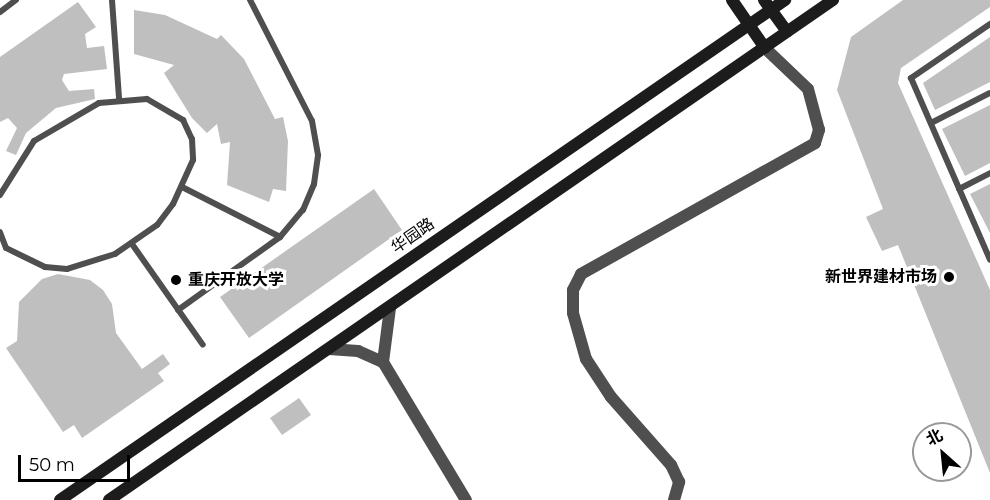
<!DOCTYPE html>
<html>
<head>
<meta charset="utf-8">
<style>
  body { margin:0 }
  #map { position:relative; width:990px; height:500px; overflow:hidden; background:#fff; font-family:Montserrat,"Noto Sans SC",sans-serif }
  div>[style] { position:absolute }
  .building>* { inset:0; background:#bfbfbf }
  .service>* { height:6px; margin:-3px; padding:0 3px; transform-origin:3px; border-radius:3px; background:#4f4f4f }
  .minor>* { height:12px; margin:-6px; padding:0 6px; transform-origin:6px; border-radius:6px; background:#4f4f4f }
  .secondary>* { height:12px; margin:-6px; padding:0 6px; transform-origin:6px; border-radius:6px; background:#1c1c1c }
  .dots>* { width:16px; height:16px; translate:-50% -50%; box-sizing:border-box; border:3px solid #fff; border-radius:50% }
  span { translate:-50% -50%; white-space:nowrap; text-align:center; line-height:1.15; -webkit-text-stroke:6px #fff; paint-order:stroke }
  .street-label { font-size:16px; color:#000 }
  .poi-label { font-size:16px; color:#000; font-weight:700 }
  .right { translate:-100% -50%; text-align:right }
  .left { translate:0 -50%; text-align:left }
  .north { position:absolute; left:912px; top:422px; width:60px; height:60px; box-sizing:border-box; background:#fff; border:2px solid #999; border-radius:50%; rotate:333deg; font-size:16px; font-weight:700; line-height:24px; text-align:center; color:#000 }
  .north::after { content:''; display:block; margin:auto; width:21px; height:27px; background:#000; clip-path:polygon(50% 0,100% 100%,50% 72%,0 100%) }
  .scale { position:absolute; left:18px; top:455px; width:112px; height:27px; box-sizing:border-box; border:3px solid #000; border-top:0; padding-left:8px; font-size:18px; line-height:21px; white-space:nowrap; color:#000; -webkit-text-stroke:4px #fff; paint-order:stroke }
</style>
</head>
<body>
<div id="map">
  <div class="building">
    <i style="clip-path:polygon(903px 0,990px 0,990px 7px,901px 68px,898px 83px,990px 290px,990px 473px,898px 245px,882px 251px,866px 217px,883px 209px,837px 90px,851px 37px)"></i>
    <i style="clip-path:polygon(78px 2px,96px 27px,85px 34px,87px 48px,104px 46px,107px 69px,64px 74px,62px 80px,69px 91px,94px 89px,95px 99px,56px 108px,26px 133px,16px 155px,6px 151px,17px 128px,8px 118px,0 122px,0 57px)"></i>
    <i style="clip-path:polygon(134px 10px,165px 15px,217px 39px,221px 35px,244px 59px,275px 119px,283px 117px,288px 141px,286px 191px,273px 189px,269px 202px,227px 185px,230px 142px,221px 144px,217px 124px,207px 133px,192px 118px,164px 73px,174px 65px,134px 54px)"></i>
    <i style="clip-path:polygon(990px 37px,990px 82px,935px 110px,923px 83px)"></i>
    <i style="clip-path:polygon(990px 105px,990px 163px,965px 176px,942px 129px)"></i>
    <i style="clip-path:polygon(990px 184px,990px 233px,970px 194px)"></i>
    <i style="clip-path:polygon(374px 189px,402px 230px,249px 338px,220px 297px)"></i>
    <i style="clip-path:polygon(58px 274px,90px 280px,103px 290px,112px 304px,116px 333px,142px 369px,163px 354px,170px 364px,158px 373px,164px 381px,82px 438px,74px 425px,63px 432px,6px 348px,17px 341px,19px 302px,42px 279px)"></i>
    <i style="clip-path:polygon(299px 398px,311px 415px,282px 435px,270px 418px)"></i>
  </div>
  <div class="service">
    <i style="left:112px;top:0;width:98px;rotate:85.9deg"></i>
    <i style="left:0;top:12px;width:20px;rotate:-37deg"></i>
    <i style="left:990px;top:24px;width:96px;rotate:145.6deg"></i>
    <i style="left:911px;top:78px;width:198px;rotate:66.5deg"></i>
    <i style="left:931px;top:123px;width:66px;rotate:-27deg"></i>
    <i style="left:184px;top:188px;width:108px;rotate:27deg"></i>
    <i style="left:959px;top:189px;width:35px;rotate:-27deg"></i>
    <i style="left:0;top:195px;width:64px;rotate:-57.8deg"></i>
    <i style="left:34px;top:141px;width:75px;rotate:-30.3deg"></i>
    <i style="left:99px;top:103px;width:48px;rotate:-4.8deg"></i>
    <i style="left:147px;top:99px;width:42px;rotate:30.3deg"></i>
    <i style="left:183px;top:120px;width:21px;rotate:65deg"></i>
    <i style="left:192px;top:139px;width:21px;rotate:87deg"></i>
    <i style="left:193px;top:160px;width:48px;rotate:114.4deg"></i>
    <i style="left:173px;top:204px;width:26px;rotate:127deg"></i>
    <i style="left:157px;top:225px;width:51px;rotate:145.4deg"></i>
    <i style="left:115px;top:254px;width:50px;rotate:162.6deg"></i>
    <i style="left:67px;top:269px;width:22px;rotate:-175deg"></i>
    <i style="left:45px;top:267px;width:43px;rotate:-154deg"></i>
    <i style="left:6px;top:248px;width:17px;rotate:-111deg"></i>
    <i style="left:132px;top:244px;width:123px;rotate:54.9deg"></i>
    <i style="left:178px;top:310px;width:125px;rotate:-35.6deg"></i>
    <i style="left:280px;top:237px;width:35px;rotate:-50deg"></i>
    <i style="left:303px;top:210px;width:28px;rotate:-67deg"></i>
    <i style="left:314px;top:184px;width:29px;rotate:-82deg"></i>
    <i style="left:318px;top:155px;width:35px;rotate:-100deg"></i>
    <i style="left:312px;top:121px;width:136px;rotate:-117.1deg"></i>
  </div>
  <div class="minor">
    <i style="left:329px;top:349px;width:29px;rotate:4deg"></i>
    <i style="left:358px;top:351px;width:27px;rotate:24deg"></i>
    <i style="left:383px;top:362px;width:54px;rotate:-82.6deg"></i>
    <i style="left:383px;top:362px;width:161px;rotate:59deg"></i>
    <i style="left:674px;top:500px;width:19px;rotate:-74deg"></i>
    <i style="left:679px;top:482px;width:19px;rotate:-115deg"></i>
    <i style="left:671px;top:465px;width:91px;rotate:-131.4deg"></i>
    <i style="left:611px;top:397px;width:45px;rotate:-123.3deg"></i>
    <i style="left:586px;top:359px;width:48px;rotate:-105.8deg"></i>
    <i style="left:573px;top:313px;width:23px;rotate:-90deg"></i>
    <i style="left:573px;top:290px;width:18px;rotate:-63deg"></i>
    <i style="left:581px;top:274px;width:268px;rotate:-29.2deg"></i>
    <i style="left:815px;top:143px;width:14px;rotate:-73deg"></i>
    <i style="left:819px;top:130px;width:42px;rotate:-105deg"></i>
    <i style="left:808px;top:89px;width:59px;rotate:-136.4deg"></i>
  </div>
  <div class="secondary">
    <i style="left:732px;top:0;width:58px;rotate:55.5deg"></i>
    <i style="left:764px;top:0;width:39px;rotate:54deg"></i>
    <i style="left:60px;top:500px;width:881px;rotate:-34.59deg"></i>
    <i style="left:109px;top:500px;width:880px;rotate:-34.63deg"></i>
  </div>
  <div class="dots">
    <i style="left:949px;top:277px;background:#000"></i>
    <i style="left:176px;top:280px;background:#000"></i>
  </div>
  <div class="street-label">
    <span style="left:413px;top:236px;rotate:-35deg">华园路</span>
  </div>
  <div class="poi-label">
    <span class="right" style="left:937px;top:277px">新世界建材市场</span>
    <span class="left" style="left:188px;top:280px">重庆开放大学</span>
  </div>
  <div class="north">北</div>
  <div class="scale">50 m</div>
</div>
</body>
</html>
